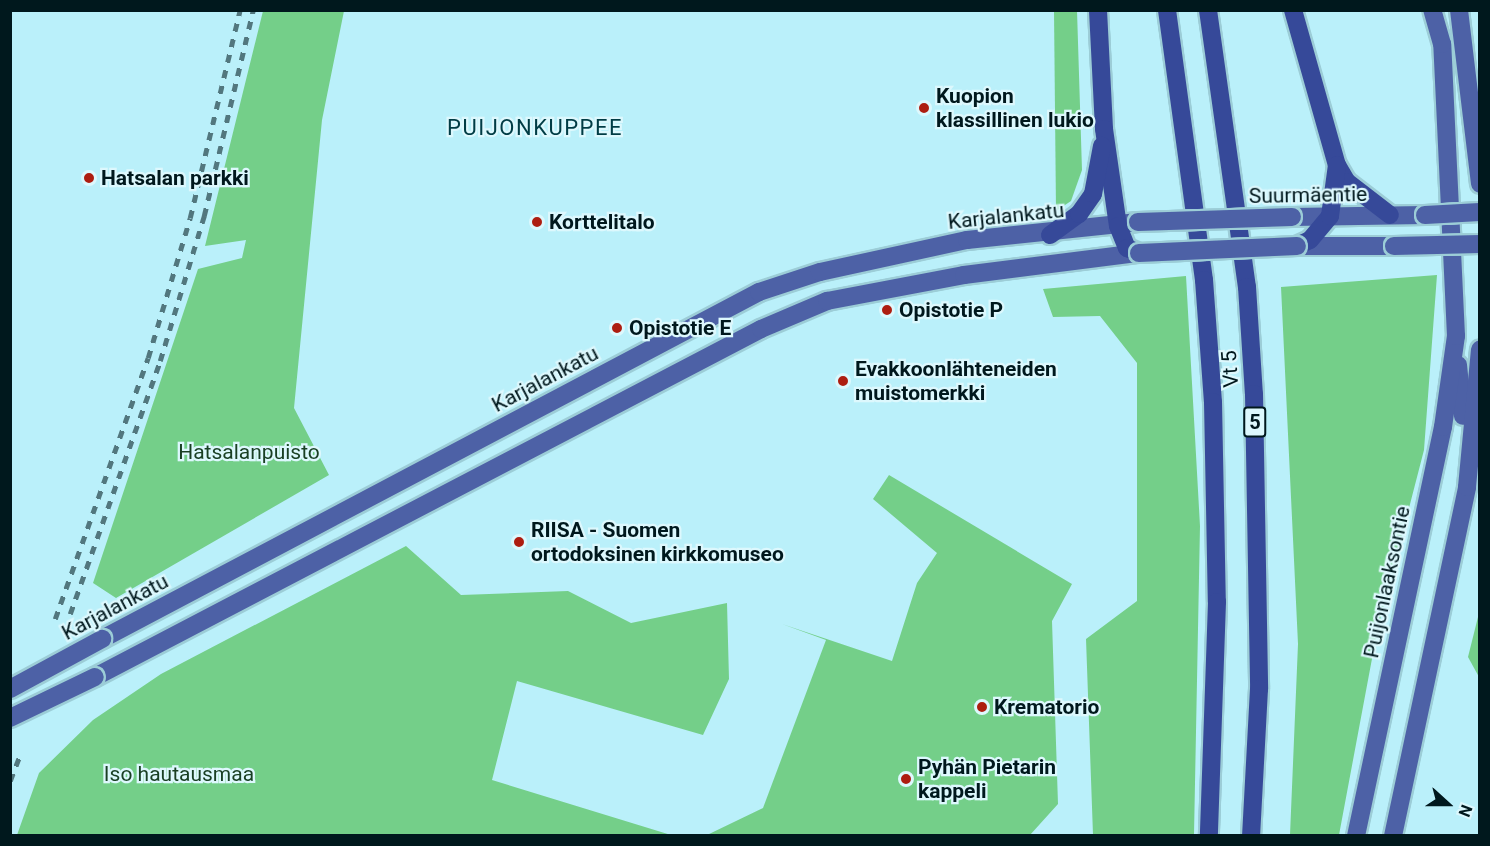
<!DOCTYPE html>
<html>
<head>
<meta charset="utf-8">
<style>
  body { margin:0 }
  #map { position:relative; width:1490px; height:846px; overflow:hidden; background:#baf0fa; font-family:Roboto,sans-serif }
  div>[style] { position:absolute }
  .green>* { inset:0; background:#74cf89 }
  .roads { filter:drop-shadow(2px 0 #9ccdd7) drop-shadow(-2px 0 #9ccdd7) drop-shadow(0 2px #9ccdd7) drop-shadow(0 -2px #9ccdd7) }
  .primary>* { height:18px; margin:-9px; padding:0 9px; transform-origin:9px; border-radius:9px; background:#4d61a6 }
  .motorway>* { height:18px; margin:-9px; padding:0 9px; transform-origin:9px; border-radius:9px; background:#364999 }
  .rail>* { height:4.5px; margin-top:-2.25px; transform-origin:0; background:repeating-linear-gradient(90deg,#52777e 0 8px,transparent 0 16px) }
  .bridges { filter:drop-shadow(2px 0 #9ccdd7) drop-shadow(-2px 0 #9ccdd7) drop-shadow(0 2px #9ccdd7) drop-shadow(0 -2px #9ccdd7) }
  .primary-bridge>* { height:18px; margin:-9px; padding:0 9px; transform-origin:9px; border-radius:9px; background:#4d61a6 }
  .dots>* { width:16px; height:16px; translate:-50% -50%; box-sizing:border-box; border:3px solid #ddf8fd; border-radius:50% }
  span { translate:-50% -50%; white-space:nowrap; text-align:center; line-height:1.15; -webkit-text-stroke:4.5px #ddf8fd; paint-order:stroke }
  .shield-label span { padding:2px 4px; background:#ddf8fd; border:2px solid; border-radius:4px; -webkit-text-stroke-width:0 }
  .shield-label { font-size:20px; color:#00181d; font-weight:700 }
  .poi-label { font-size:21px; color:#00181d; font-weight:700 }
  .left { translate:0 -50%; text-align:left }
  .street-label { font-size:21px; color:#00181d }
  .park-label { font-size:21px; color:#193f23 }
  .neighbourhood-label { font-size:22px; color:#003c45; letter-spacing:1.5px }
  .frame { position:absolute; inset:0; border:12px solid #00181d; pointer-events:none }
  .north { position:absolute; left:1418px; top:774px; width:60px; height:60px; -webkit-text-stroke:4px #ddf8fd; paint-order:stroke; rotate:111deg; font-size:16px; font-weight:700; line-height:24px; text-align:center; color:#00181d }
  .north::after { content:''; display:block; margin:auto; width:21px; height:27px; background:#00181d; clip-path:polygon(50% 0,100% 100%,50% 72%,0 100%) }
</style>
</head>
<body>
<div id="map">
  <div class="green">
    <i style="clip-path:polygon(263px 11px,344px 11px,322px 120px,294px 408px,329px 475px,116px 598px,93px 583px,198px 269px,242px 258px,246px 240px,205px 246px)"></i>
    <i style="clip-path:polygon(1054px 11px,1077px 11px,1082px 170px,1071px 201px,1056px 211px)"></i>
    <i style="clip-path:polygon(1437px 275px,1424px 450px,1377px 632px,1339px 835px,1290px 835px,1298px 644px,1281px 287px)"></i>
    <i style="clip-path:polygon(1186px 276px,1200px 526px,1194px 835px,1093px 835px,1086px 639px,1137px 601px,1137px 363px,1100px 316px,1053px 317px,1043px 289px)"></i>
    <i style="clip-path:polygon(889px 475px,1072px 584px,1052px 621px,1058px 804px,1030px 835px,707px 835px,763px 808px,826px 640px,782px 624px,892px 661px,917px 583px,937px 553px,873px 499px)"></i>
    <i style="clip-path:polygon(406px 546px,461px 595px,568px 591px,631px 623px,727px 603px,729px 679px,703px 735px,517px 681px,492px 780px,671px 835px,17px 835px,39px 773px,93px 720px,161px 674px)"></i>
    <i style="clip-path:polygon(1479px 613px,1479px 677px,1468px 657px)"></i>
  </div>
  <div class="roads">
    <div class="primary">
      <i style="left:1459px;top:10px;width:175px;rotate:83.1deg"></i>
      <i style="left:1292px;top:217px;width:133px;rotate:-0.9deg"></i>
      <i style="left:1297px;top:246px;width:97px"></i>
      <i style="left:1458px;top:365px;width:51px;rotate:84.4deg"></i>
      <i style="left:102px;top:639px;width:743px;rotate:-27.84deg"></i>
      <i style="left:759px;top:292px;width:64px;rotate:-18.2deg"></i>
      <i style="left:820px;top:272px;width:150px;rotate:-12.3deg"></i>
      <i style="left:967px;top:240px;width:172px;rotate:-6deg"></i>
      <i style="left:95px;top:677px;width:751px;rotate:-27.59deg"></i>
      <i style="left:761px;top:329px;width:72px;rotate:-23deg"></i>
      <i style="left:827px;top:301px;width:139px;rotate:-10.7deg"></i>
      <i style="left:964px;top:275px;width:176px;rotate:-7.2deg"></i>
      <i style="left:1356px;top:836px;width:418px;rotate:-78deg"></i>
      <i style="left:1443px;top:427px;width:92px;rotate:-81.9deg"></i>
      <i style="left:1456px;top:336px;width:292px;rotate:-92.7deg"></i>
      <i style="left:1442px;top:44px;width:35px;rotate:-106deg"></i>
      <i style="left:1393px;top:836px;width:357px;rotate:-78deg"></i>
      <i style="left:1467px;top:487px;width:138px;rotate:-84.6deg"></i>
    </div>
    <div class="motorway">
      <i style="left:1098px;top:10px;width:119px;rotate:87.1deg"></i>
      <i style="left:1104px;top:129px;width:98px;rotate:81.8deg"></i>
      <i style="left:1118px;top:226px;width:24px;rotate:68deg"></i>
      <i style="left:1127px;top:248px;width:13px;rotate:23deg"></i>
      <i style="left:1167px;top:10px;width:273px;rotate:82.2deg"></i>
      <i style="left:1204px;top:280px;width:122px;rotate:85.8deg"></i>
      <i style="left:1213px;top:402px;width:200px;rotate:88.9deg"></i>
      <i style="left:1217px;top:602px;width:234px;rotate:92deg"></i>
      <i style="left:1208px;top:10px;width:280px;rotate:82deg"></i>
      <i style="left:1247px;top:287px;width:107px;rotate:86.3deg"></i>
      <i style="left:1254px;top:394px;width:295px;rotate:89deg"></i>
      <i style="left:1259px;top:689px;width:147px;rotate:93.1deg"></i>
      <i style="left:1293px;top:10px;width:161px;rotate:74.2deg"></i>
      <i style="left:1337px;top:165px;width:20px;rotate:60deg"></i>
      <i style="left:1347px;top:182px;width:54px;rotate:37.5deg"></i>
      <i style="left:1050px;top:235px;width:36px;rotate:-36deg"></i>
      <i style="left:1079px;top:214px;width:24px;rotate:-55deg"></i>
      <i style="left:1093px;top:194px;width:49px;rotate:-79.4deg"></i>
      <i style="left:1297px;top:246px;width:14px;rotate:-25deg"></i>
      <i style="left:1310px;top:240px;width:31px;rotate:-50deg"></i>
      <i style="left:1330px;top:216px;width:51px;rotate:-82.2deg"></i>
    </div>
  </div>
  <div class="rail">
    <i style="left:70px;top:614px;width:269px;rotate:-70.4deg"></i>
    <i style="left:160px;top:361px;width:152px;rotate:-73.1deg"></i>
    <i style="left:204px;top:216px;width:212px;rotate:-76.6deg"></i>
    <i style="left:55px;top:619px;width:277px;rotate:-70.4deg"></i>
    <i style="left:148px;top:358px;width:146px;rotate:-73.3deg"></i>
    <i style="left:190px;top:218px;width:214px;rotate:-76.5deg"></i>
    <i style="left:10px;top:781px;width:26px;rotate:-69deg"></i>
  </div>
  <div class="bridges">
    <div class="primary-bridge">
      <i style="left:1425px;top:215px;width:55px;rotate:-3.1deg"></i>
      <i style="left:1138px;top:222px;width:154px;rotate:-1.9deg"></i>
      <i style="left:1394px;top:246px;width:86px;rotate:-1.3deg"></i>
      <i style="left:1139px;top:253px;width:158px;rotate:-2.5deg"></i>
      <i style="left:10px;top:689px;width:105px;rotate:-28.5deg"></i>
      <i style="left:10px;top:718px;width:94px;rotate:-25.8deg"></i>
    </div>
  </div>
  <div class="dots">
    <i style="left:924px;top:108px;background:#ad1d10"></i>
    <i style="left:89px;top:178px;background:#ad1d10"></i>
    <i style="left:537px;top:222px;background:#ad1d10"></i>
    <i style="left:887px;top:310px;background:#ad1d10"></i>
    <i style="left:617px;top:328px;background:#ad1d10"></i>
    <i style="left:843px;top:381px;background:#ad1d10"></i>
    <i style="left:519px;top:542px;background:#ad1d10"></i>
    <i style="left:982px;top:707px;background:#ad1d10"></i>
    <i style="left:906px;top:779px;background:#ad1d10"></i>
  </div>
  <div class="shield-label">
    <span style="left:1255px;top:422px">5</span>
  </div>
  <div class="poi-label">
    <span class="left" style="left:936px;top:108px">Kuopion<br>klassillinen lukio</span>
    <span class="left" style="left:101px;top:178px">Hatsalan parkki</span>
    <span class="left" style="left:549px;top:222px">Korttelitalo</span>
    <span class="left" style="left:899px;top:310px">Opistotie P</span>
    <span class="left" style="left:629px;top:328px">Opistotie E</span>
    <span class="left" style="left:855px;top:381px">Evakkoonlähteneiden<br>muistomerkki</span>
    <span class="left" style="left:531px;top:542px">RIISA - Suomen<br>ortodoksinen kirkkomuseo</span>
    <span class="left" style="left:994px;top:707px">Krematorio</span>
    <span class="left" style="left:918px;top:779px">Pyhän Pietarin<br>kappeli</span>
  </div>
  <div class="street-label">
    <span style="left:1308px;top:195px;rotate:-1deg">Suurmäentie</span>
    <span style="left:1006px;top:216px;rotate:-6deg">Karjalankatu</span>
    <span style="left:1230px;top:369px;rotate:-94deg">Vt 5</span>
    <span style="left:545px;top:379px;rotate:-28deg">Karjalankatu</span>
    <span style="left:1387px;top:582px;rotate:-78deg">Puijonlaaksontie</span>
    <span style="left:115px;top:607px;rotate:-28deg">Karjalankatu</span>
  </div>
  <div class="park-label">
    <span style="left:249px;top:452px">Hatsalanpuisto</span>
    <span style="left:179px;top:774px">Iso hautausmaa</span>
  </div>
  <div class="neighbourhood-label">
    <span style="left:535px;top:128px">PUIJONKUPPEE</span>
  </div>
  <div class="frame"></div>
  <div class="north">N</div>
</div>
</body>
</html>
